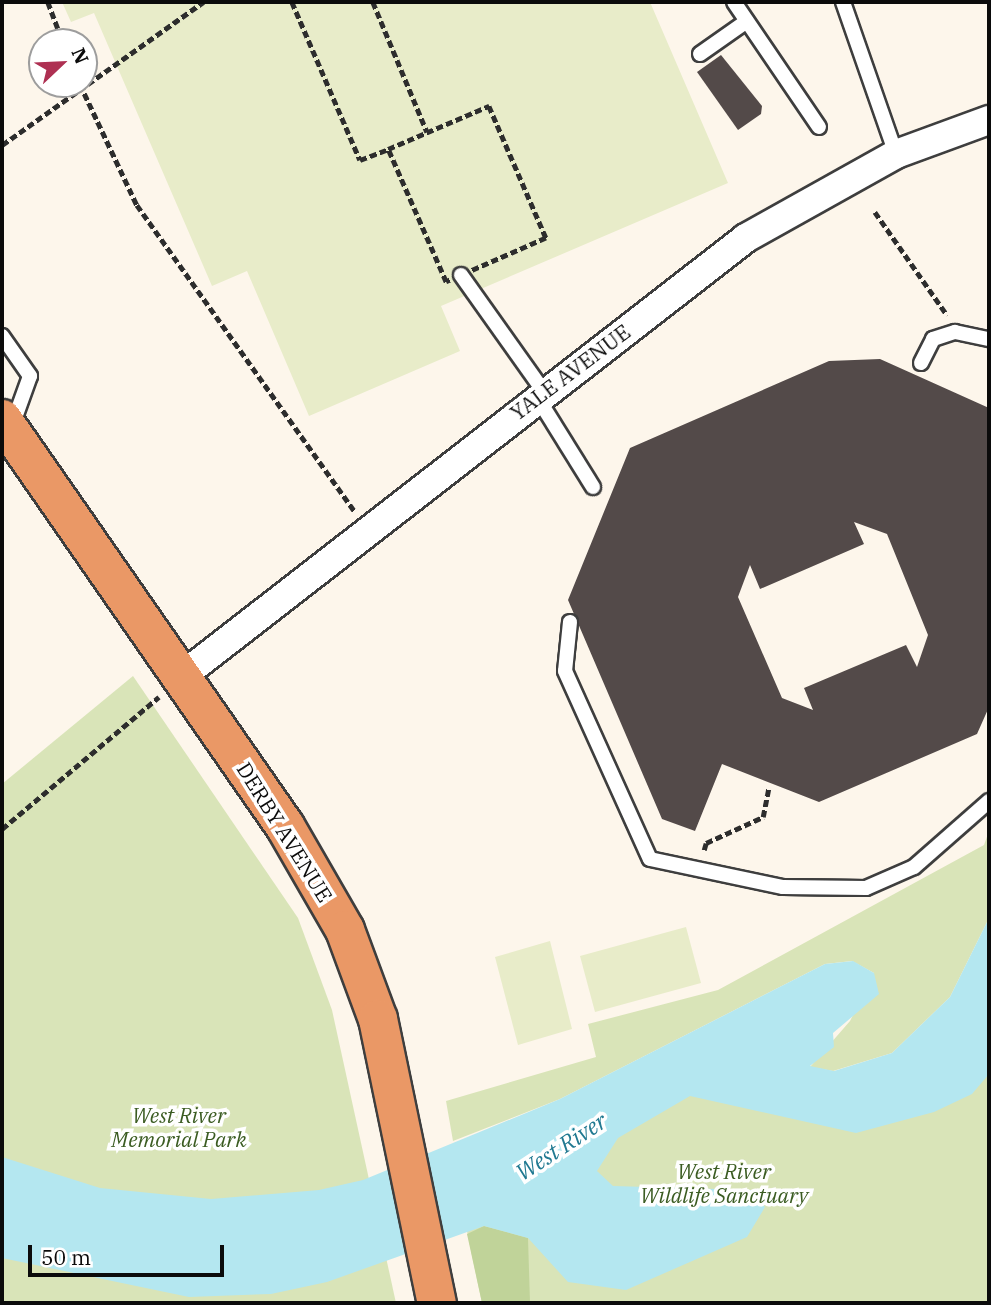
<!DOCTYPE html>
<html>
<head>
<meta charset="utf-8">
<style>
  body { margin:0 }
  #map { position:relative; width:991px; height:1305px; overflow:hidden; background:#fdf6eb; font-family:"IBM Plex Serif",serif }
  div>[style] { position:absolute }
  .green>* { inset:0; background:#d9e4b8 }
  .forest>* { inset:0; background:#c0d399 }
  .pitch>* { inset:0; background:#e8ecc9 }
  .water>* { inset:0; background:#b4e7f0 }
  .building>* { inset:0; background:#534a49 }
  .path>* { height:4.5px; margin-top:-2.25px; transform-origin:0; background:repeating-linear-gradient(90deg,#2d2d2d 0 7px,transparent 0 10.5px) }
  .roads { filter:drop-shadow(2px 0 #3e3e3e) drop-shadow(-2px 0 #3e3e3e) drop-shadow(0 2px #3e3e3e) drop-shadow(0 -2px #3e3e3e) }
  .service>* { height:14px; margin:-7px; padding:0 7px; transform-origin:7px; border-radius:7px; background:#fff }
  .minor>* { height:28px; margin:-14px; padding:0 14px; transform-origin:14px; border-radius:14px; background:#fff }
  .trunk>* { height:38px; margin:-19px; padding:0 19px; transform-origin:19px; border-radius:19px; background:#ea9866 }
  span { translate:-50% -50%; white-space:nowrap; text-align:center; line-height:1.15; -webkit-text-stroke:7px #fff; paint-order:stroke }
  .street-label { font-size:21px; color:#0b0b0b }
  .park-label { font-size:21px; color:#3b5c22; font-style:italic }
  .water-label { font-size:23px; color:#207991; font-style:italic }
  .frame { position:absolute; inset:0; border:4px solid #0b0b0b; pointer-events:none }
  .north { position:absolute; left:28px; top:28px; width:70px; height:70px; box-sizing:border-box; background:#fff; border:2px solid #9d9d9d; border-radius:50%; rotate:67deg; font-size:19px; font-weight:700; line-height:28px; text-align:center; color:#0b0b0b }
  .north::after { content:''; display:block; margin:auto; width:24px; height:32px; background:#ae3052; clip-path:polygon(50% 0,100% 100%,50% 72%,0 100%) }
  .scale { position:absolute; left:28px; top:1245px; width:196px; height:32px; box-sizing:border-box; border:4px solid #0b0b0b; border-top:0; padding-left:9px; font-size:21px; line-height:24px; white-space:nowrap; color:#0b0b0b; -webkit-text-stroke:5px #fff; paint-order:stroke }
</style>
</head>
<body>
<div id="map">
  <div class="green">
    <i style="clip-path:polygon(133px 676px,298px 918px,332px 1010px,396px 1303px,2px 1303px,2px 784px)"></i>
    <i style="clip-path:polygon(989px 831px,989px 918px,950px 997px,892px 1053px,833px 1071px,810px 1067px,850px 1021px,874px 973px,852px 961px,825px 964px,560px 1099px,453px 1141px,446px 1101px,596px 1057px,588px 1024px,718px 990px,984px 845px)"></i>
    <i style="clip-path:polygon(989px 995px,989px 1303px,482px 1303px,460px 1198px,656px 1082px,839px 1095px)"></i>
  </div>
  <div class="forest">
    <i style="clip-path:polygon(484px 1226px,528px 1238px,530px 1303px,482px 1303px,467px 1234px)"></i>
  </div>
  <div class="pitch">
    <i style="clip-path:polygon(62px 2px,650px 2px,728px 183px,441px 306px,460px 351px,309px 416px,247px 271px,212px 286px,94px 13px,71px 22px)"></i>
    <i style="clip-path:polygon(686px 927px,701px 983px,595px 1012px,580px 956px)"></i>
    <i style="clip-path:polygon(550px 941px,572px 1029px,518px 1045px,495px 957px)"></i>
  </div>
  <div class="water">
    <i style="clip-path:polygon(989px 918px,989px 1074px,972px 1094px,934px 1112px,856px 1133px,690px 1096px,618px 1138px,597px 1171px,613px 1186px,751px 1190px,765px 1207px,747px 1237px,626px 1290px,568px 1282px,528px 1238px,484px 1226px,327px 1282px,271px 1294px,189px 1297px,2px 1258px,2px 1157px,100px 1188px,211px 1199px,319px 1190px,363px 1180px,560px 1099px,825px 964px,853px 961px,874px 973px,879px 994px,833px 1033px,834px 1047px,810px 1066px,834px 1071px,892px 1053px,950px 997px)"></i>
  </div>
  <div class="building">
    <i style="clip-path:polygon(721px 55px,762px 106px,761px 114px,738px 130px,697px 72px)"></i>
    <i style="clip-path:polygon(evenodd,880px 359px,989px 408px,989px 707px,977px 734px,819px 802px,722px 764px,695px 831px,662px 819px,568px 600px,630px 448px,829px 361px,880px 359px,854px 522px,887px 534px,928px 635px,917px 667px,906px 645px,804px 688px,813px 710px,782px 698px,738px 597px,750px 565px,760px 589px,864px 544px,854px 522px)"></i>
  </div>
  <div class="path">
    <i style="left:48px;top:2px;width:43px;rotate:69.4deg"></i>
    <i style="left:292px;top:2px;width:172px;rotate:66.7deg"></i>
    <i style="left:360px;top:160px;width:30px;rotate:-21deg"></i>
    <i style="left:373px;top:2px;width:141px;rotate:67.4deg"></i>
    <i style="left:80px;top:84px;width:134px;rotate:64.8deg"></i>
    <i style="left:137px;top:205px;width:377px;rotate:54.6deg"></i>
    <i style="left:489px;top:106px;width:144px;rotate:66.6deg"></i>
    <i style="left:546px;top:238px;width:109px;rotate:156.3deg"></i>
    <i style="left:446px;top:282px;width:145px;rotate:-113.6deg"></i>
    <i style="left:388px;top:149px;width:110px;rotate:-23.1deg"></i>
    <i style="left:2px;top:145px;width:247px;rotate:-35.4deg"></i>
    <i style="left:875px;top:212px;width:126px;rotate:55deg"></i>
    <i style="left:2px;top:829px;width:205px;rotate:-40.1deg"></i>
    <i style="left:704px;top:850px;width:7px;rotate:-74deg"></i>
    <i style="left:706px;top:843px;width:63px;rotate:-24.5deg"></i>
    <i style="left:763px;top:817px;width:31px;rotate:-79deg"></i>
  </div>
  <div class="roads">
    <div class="service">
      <i style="left:734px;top:2px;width:151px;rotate:55.8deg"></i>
      <i style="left:843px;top:2px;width:161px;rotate:70.8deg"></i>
      <i style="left:700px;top:54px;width:57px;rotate:-35.1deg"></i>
      <i style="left:461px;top:275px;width:143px;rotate:54.6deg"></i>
      <i style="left:2px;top:336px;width:49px;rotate:55deg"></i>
      <i style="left:30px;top:376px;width:53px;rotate:109.8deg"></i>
      <i style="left:921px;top:363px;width:27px;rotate:-63deg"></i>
      <i style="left:933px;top:339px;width:23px;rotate:-18deg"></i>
      <i style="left:955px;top:332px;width:35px;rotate:12deg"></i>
      <i style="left:537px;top:397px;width:106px;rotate:58.1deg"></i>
      <i style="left:570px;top:622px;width:49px;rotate:95.8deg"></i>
      <i style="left:565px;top:671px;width:206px;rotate:65.7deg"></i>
      <i style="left:650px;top:859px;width:136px;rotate:11.9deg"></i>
      <i style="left:783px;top:887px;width:83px;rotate:0.7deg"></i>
      <i style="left:866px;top:888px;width:52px;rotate:-23.6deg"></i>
      <i style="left:914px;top:867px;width:100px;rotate:-41.3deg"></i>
    </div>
    <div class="minor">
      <i style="left:182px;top:676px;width:714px;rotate:-37.83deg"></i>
      <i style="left:746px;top:238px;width:172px;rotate:-29.2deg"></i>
      <i style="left:896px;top:154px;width:99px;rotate:-20.1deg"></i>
    </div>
    <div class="trunk">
      <i style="left:2px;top:419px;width:496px;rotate:55.2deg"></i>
      <i style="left:285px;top:826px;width:120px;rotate:60deg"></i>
      <i style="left:345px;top:930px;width:95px;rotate:69.7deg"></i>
      <i style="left:378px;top:1019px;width:290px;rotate:78.3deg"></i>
    </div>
  </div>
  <div class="street-label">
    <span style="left:570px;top:372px;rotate:-37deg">YALE AVENUE</span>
    <span style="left:285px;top:832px;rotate:58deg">DERBY AVENUE</span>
  </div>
  <div class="park-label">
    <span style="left:179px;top:1127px">West River<br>Memorial Park</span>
    <span style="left:724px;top:1183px">West River<br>Wildlife Sanctuary</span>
  </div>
  <div class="water-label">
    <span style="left:561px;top:1146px;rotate:-33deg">West River</span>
  </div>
  <div class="frame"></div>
  <div class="north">N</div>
  <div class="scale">50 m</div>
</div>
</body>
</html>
